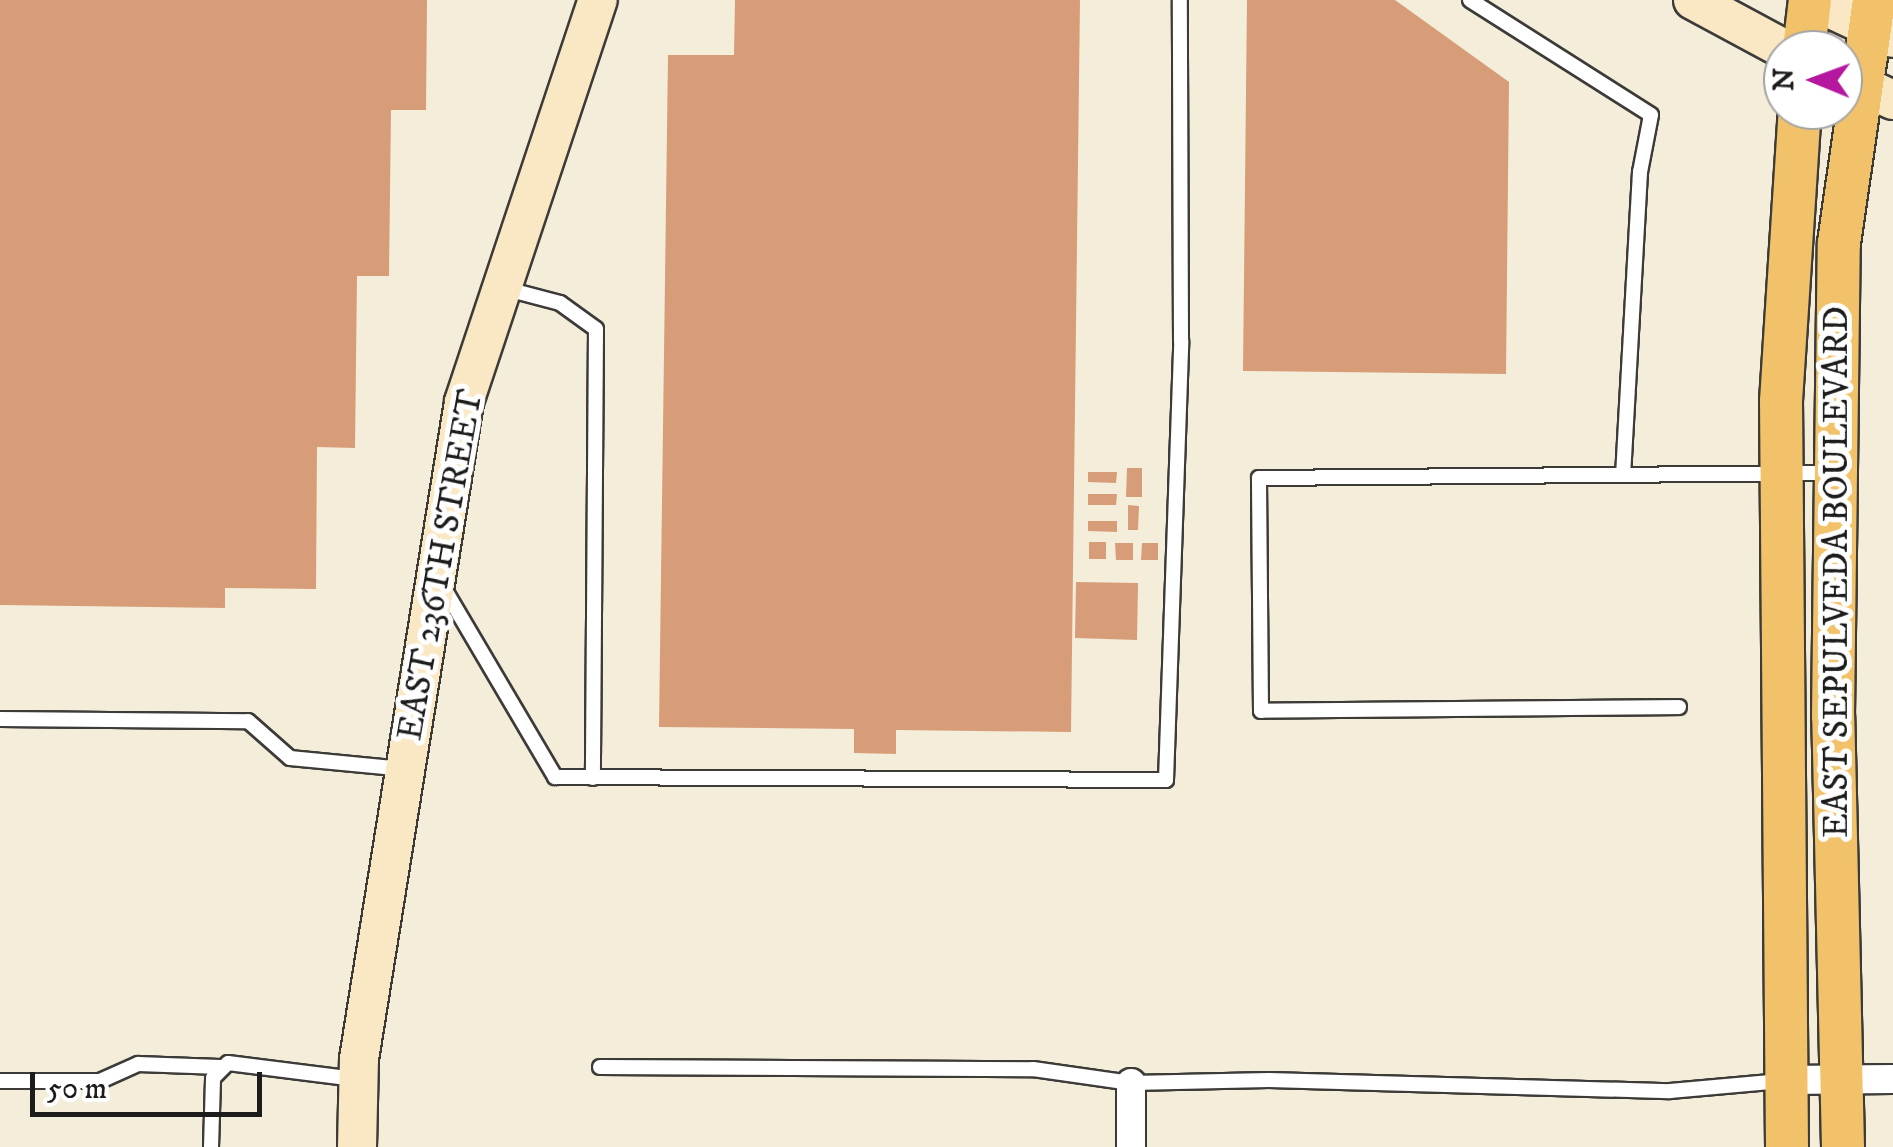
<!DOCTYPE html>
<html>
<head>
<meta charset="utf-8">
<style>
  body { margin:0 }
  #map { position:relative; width:1893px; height:1147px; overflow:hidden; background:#f4edda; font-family:"IM FELL DW Pica",serif }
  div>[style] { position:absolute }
  .building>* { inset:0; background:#d79d78 }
  .roads { filter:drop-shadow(2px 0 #3c3b38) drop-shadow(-2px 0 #3c3b38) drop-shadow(0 2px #3c3b38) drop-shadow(0 -2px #3c3b38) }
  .lane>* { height:14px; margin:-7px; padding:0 7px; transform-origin:7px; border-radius:7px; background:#fff }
  .street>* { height:28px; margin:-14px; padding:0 14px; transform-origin:14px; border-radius:14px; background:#fff }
  .secondary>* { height:38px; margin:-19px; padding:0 19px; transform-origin:19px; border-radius:19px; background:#fae7c3 }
  .primary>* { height:42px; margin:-21px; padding:0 21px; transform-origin:21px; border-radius:21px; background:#f2c26a }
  span { translate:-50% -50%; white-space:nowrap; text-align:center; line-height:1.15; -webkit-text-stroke:10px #fff; paint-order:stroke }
  .street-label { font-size:35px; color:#1c1c1c }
  .north { position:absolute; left:1763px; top:30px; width:100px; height:100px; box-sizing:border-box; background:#fff; border:2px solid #a4a4a4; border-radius:50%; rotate:271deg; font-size:28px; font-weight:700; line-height:40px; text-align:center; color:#1c1c1c }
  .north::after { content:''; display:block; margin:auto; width:35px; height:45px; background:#b5179e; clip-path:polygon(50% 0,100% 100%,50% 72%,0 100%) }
  .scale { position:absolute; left:30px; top:1072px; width:232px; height:45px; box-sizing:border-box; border:5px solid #1c1c1c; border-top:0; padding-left:12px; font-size:30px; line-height:35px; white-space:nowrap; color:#1c1c1c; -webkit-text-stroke:8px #fff; paint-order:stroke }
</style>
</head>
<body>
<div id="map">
  <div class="building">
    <i style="clip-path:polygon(0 0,427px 0,426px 110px,391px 110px,389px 276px,357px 276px,355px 448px,317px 447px,316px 589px,225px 588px,225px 608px,0 605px)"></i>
    <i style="clip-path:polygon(735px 0,1080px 0,1071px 732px,896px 730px,896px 754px,854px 753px,854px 729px,659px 727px,668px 55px,734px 55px)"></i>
    <i style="clip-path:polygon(1247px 0,1395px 0,1509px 82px,1506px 374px,1243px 371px)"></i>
    <i style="clip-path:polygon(1127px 468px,1142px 468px,1142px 497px,1126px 497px)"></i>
    <i style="clip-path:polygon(1088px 472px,1117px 472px,1116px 483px,1088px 482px)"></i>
    <i style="clip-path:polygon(1088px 494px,1117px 494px,1116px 505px,1088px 505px)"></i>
    <i style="clip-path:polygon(1128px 505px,1139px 506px,1138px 530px,1128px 530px)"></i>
    <i style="clip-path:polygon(1088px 521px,1117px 521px,1117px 532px,1088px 531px)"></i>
    <i style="clip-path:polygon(1089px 542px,1106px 542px,1106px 559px,1089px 559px)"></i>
    <i style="clip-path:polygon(1115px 543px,1133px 543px,1133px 560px,1116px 560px)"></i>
    <i style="clip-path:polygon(1142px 543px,1158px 543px,1158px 560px,1141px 560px)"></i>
    <i style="clip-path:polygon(1076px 582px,1138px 583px,1137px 640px,1075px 638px)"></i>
  </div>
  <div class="roads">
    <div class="lane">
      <i style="left:1470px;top:0;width:214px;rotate:32.4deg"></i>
      <i style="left:1651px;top:115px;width:58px;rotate:100.9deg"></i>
      <i style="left:1640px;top:172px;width:303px;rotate:93.2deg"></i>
      <i style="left:503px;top:288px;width:59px;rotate:14.7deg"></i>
      <i style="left:560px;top:303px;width:44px;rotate:35.8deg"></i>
      <i style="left:596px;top:329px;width:449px;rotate:90.4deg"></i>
      <i style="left:442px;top:585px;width:223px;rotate:59.5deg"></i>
      <i style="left:555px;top:777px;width:611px;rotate:0.28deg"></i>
      <i style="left:1166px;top:780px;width:439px;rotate:-88deg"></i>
      <i style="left:1181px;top:341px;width:341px;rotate:-90.2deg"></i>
      <i style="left:1679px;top:707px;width:418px;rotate:179.5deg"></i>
      <i style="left:1261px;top:711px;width:233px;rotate:-90.5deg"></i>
      <i style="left:1259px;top:478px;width:573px;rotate:-0.5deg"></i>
      <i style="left:0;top:719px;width:248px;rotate:0.5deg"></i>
      <i style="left:248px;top:721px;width:56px;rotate:41.4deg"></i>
      <i style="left:290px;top:758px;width:116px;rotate:5.5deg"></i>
      <i style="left:600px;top:1067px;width:433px;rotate:0.3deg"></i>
      <i style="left:1033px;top:1069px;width:99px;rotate:8.1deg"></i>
      <i style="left:1131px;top:1083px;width:138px;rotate:-1.2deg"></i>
      <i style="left:1269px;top:1080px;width:401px;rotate:1.6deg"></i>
      <i style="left:1670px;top:1091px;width:112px;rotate:-5.1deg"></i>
      <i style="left:0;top:1081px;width:100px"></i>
      <i style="left:100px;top:1081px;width:42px;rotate:-24.1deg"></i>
      <i style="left:138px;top:1064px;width:82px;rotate:2.1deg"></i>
      <i style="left:211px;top:1147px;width:69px;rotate:-88.3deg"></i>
      <i style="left:213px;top:1078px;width:21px;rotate:-45deg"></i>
      <i style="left:228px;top:1063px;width:128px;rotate:7.2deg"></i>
    </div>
    <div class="street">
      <i style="left:1786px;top:1080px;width:107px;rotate:-0.5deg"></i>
      <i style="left:1131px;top:1083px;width:64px;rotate:90deg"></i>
    </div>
    <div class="secondary">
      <i style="left:1693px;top:0;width:106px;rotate:28.3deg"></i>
      <i style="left:1812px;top:0;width:89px;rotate:25.1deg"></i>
      <i style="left:1843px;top:77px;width:55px;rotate:24.7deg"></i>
      <i style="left:357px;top:1147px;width:88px;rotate:-88.7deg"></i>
      <i style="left:359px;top:1059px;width:665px;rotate:-80.92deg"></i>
      <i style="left:464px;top:402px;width:424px;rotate:-71.6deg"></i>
    </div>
    <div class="primary">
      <i style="left:1804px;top:50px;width:50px;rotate:-83.2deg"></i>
      <i style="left:1787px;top:1147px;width:746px;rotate:-90.46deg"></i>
      <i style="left:1781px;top:401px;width:292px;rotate:-86.3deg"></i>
      <i style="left:1843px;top:1147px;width:431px;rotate:-91.3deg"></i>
      <i style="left:1833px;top:716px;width:473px;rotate:-89.3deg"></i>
      <i style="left:1839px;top:243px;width:246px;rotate:-81.8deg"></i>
    </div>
  </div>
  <div class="street-label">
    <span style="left:441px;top:565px;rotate:-80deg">EAST 236TH STREET</span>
    <span style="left:1837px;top:572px;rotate:-90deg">EAST SEPULVEDA BOULEVARD</span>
  </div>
  <div class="north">N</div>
  <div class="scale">50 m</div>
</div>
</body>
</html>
